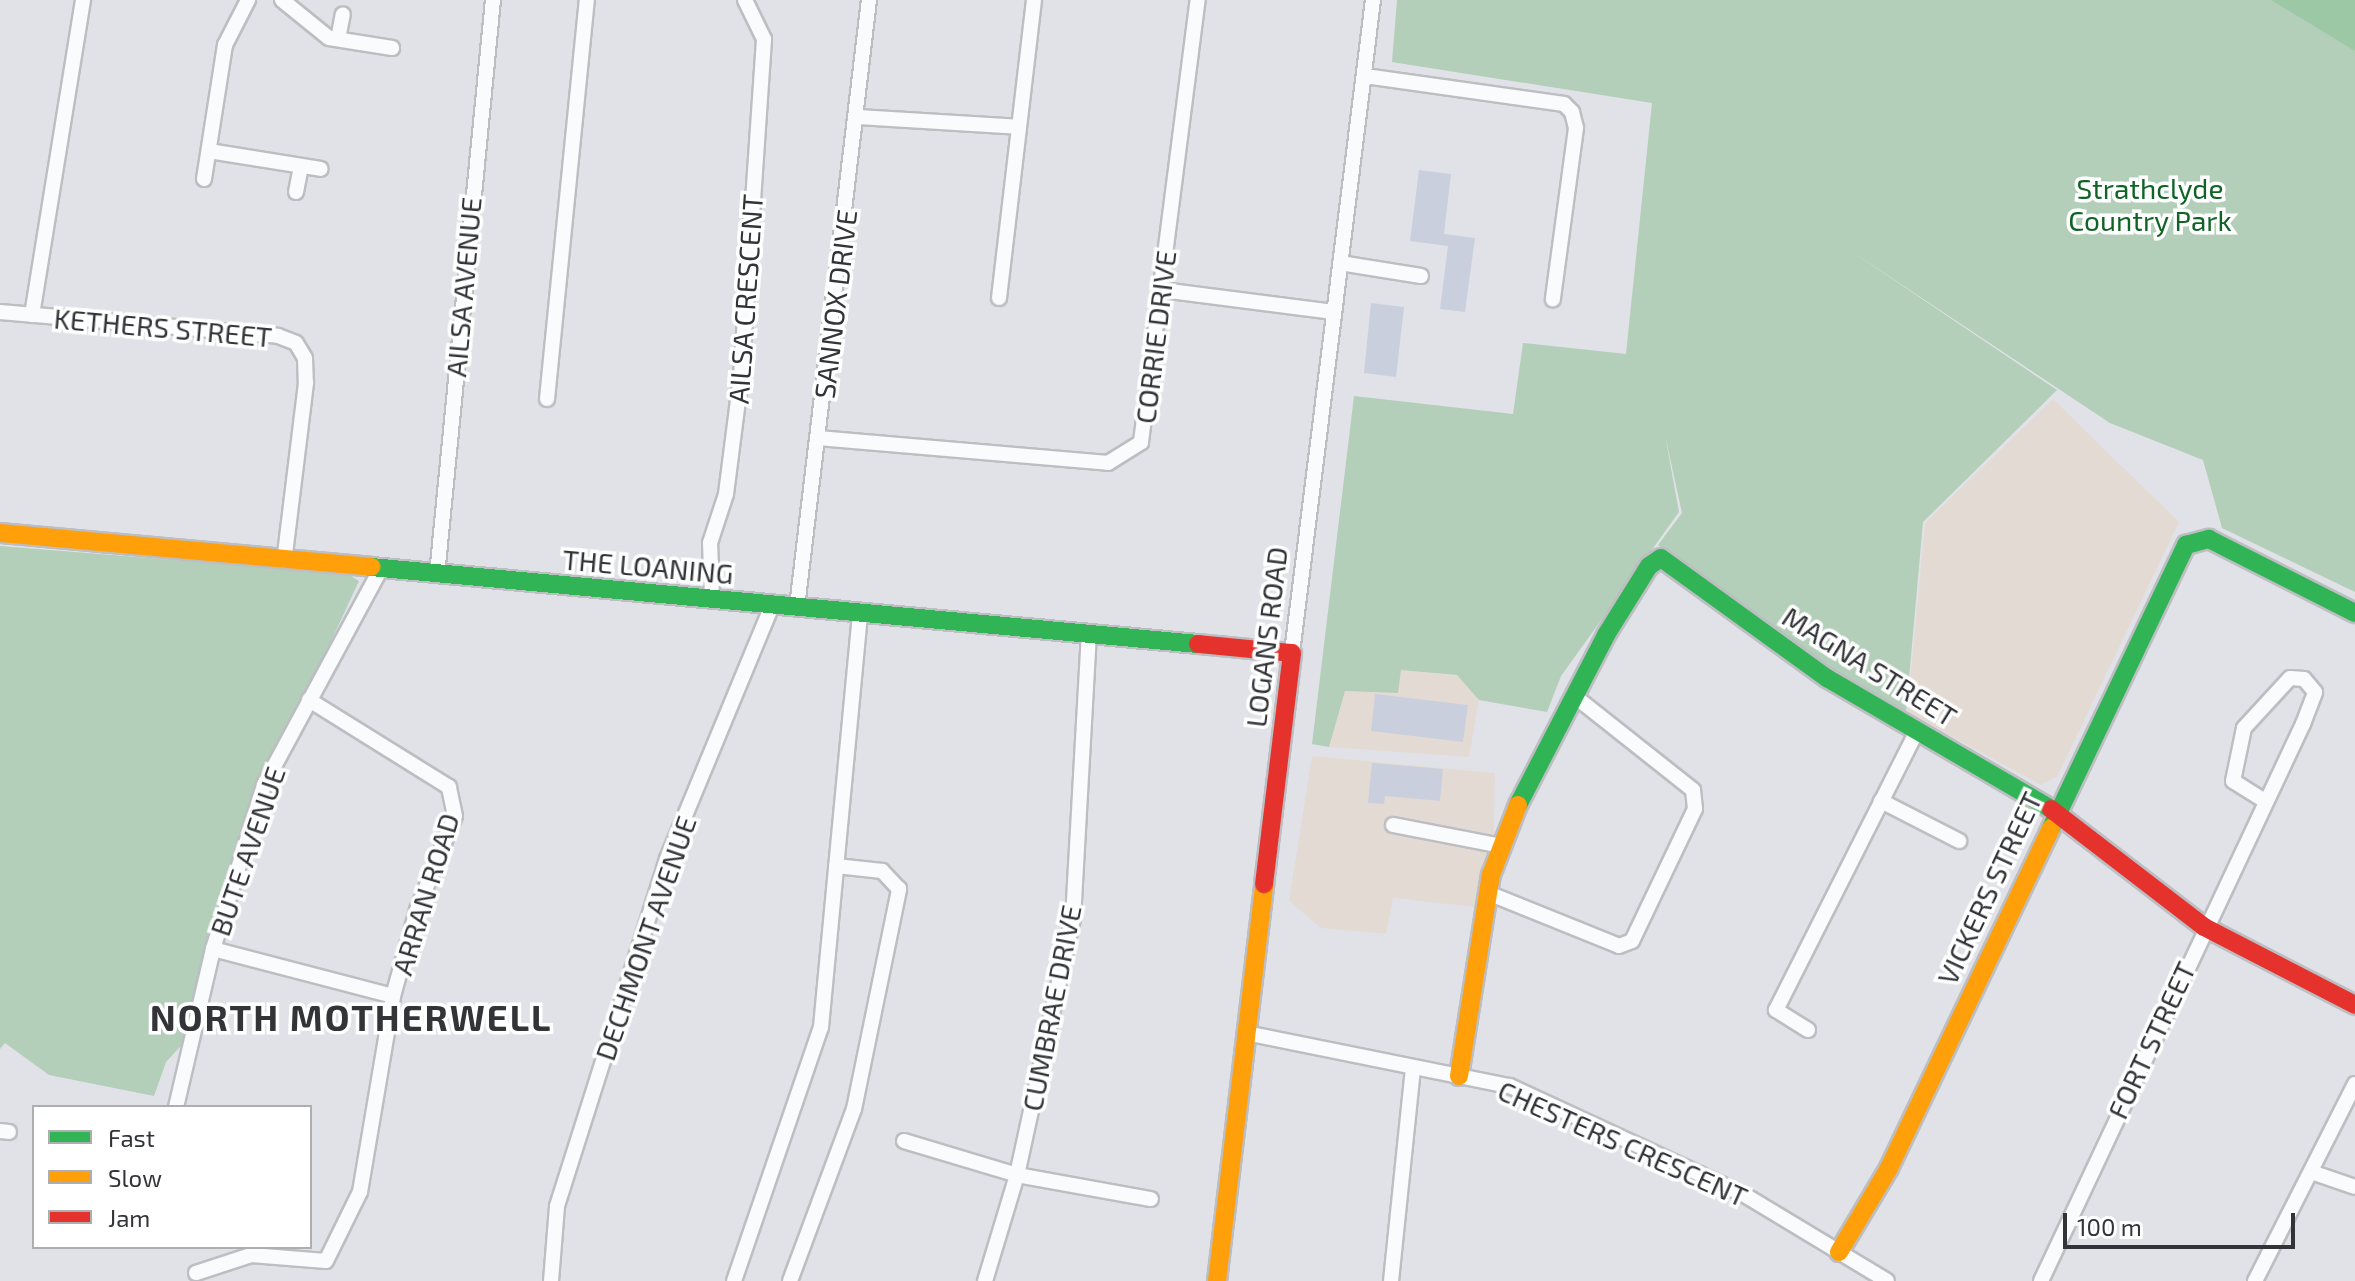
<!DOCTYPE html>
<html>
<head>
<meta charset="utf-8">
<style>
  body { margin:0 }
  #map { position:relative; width:2355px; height:1281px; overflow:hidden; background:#e0e2e8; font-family:"Exo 2",sans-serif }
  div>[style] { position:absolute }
  .commercial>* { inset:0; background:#e4dad4 }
  .green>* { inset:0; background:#b3ceb9 }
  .forest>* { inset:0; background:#9dc8a6 }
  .building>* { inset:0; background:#cacfde }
  .roads { filter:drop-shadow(2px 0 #bcbec2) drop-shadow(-2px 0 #bcbec2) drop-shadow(0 2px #bcbec2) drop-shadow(0 -2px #bcbec2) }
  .street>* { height:14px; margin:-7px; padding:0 7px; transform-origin:7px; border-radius:7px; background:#fafbfc }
  .fast>* { height:18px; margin:-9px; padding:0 9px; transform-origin:9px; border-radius:9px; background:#30b455 }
  .slow>* { height:18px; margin:-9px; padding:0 9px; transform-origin:9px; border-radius:9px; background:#ff9f0a }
  .jam>* { height:18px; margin:-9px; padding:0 9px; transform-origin:9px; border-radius:9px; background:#e5322d }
  span { translate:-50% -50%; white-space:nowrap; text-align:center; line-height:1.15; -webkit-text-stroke:7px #fff; paint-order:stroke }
  .park-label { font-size:28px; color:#0f6325 }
  .street-label { font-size:28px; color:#323438 }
  .district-label { font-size:36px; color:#323438; font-weight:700; letter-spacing:2px }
  .legend { position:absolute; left:32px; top:1105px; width:280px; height:144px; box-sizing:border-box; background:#fff; border:2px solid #adaeaf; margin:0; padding:10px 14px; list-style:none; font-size:24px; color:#323438 }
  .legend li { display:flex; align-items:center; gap:16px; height:40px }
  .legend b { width:40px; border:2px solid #adaeaf }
  .scale { position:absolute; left:2063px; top:1213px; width:232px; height:36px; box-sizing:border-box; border:4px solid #323438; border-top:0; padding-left:10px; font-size:24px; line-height:28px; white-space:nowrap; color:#323438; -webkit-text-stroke:6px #fff; paint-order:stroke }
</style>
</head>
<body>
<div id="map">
  <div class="commercial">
    <i style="clip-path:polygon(2053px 399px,2179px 522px,2057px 777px,2041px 785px,1907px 712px,1925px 523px)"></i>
    <i style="clip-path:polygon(1401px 669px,1460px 676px,1479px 700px,1469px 757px,1329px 747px,1345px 691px,1397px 693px)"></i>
    <i style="clip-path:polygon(1312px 756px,1495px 773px,1493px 856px,1475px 907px,1393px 898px,1386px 934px,1321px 928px,1289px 901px)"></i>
  </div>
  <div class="green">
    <i style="clip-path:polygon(1397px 0,2355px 0,2355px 592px,2222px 528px,2203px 460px,2110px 423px,1845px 247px,2057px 390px,1923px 522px,1906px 712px,1829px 673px,1658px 545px,1682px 513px,1665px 435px,1679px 512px,1561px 676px,1547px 712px,1479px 700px,1457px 675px,1401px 670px,1398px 693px,1345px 691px,1329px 747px,1312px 744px,1354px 396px,1513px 414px,1523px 343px,1626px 354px,1652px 103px,1392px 62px)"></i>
    <i style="clip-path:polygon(0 546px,348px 574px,359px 581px,249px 817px,190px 1036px,166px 1062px,154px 1096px,49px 1075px,5px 1043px,0 1049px)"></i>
  </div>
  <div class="forest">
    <i style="clip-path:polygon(2271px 0,2355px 0,2355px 51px)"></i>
  </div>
  <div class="building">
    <i style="clip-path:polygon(1419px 170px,1451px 174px,1444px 234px,1475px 238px,1465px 312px,1440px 309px,1448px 246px,1410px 241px)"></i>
    <i style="clip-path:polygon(1371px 303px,1404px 307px,1396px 377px,1364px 373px)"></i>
    <i style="clip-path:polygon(1375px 694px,1468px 705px,1463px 742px,1371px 731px)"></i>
    <i style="clip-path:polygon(1372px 763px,1443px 769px,1440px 801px,1385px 796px,1384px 804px,1368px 803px)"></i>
  </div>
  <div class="roads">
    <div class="street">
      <i style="left:282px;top:0;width:60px;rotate:39deg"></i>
      <i style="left:329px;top:38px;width:64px;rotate:9deg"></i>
      <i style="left:338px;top:39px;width:25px;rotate:-79deg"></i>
      <i style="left:1365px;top:76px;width:201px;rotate:8deg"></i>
      <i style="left:1564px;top:104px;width:11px;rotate:45deg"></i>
      <i style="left:1572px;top:112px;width:16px;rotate:76deg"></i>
      <i style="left:1576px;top:128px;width:173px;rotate:97.7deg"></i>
      <i style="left:857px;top:117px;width:162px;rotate:3.5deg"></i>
      <i style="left:209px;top:151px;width:113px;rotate:9.1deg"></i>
      <i style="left:204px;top:179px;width:136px;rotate:-81.1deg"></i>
      <i style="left:225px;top:45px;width:51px;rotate:-62.9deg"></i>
      <i style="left:296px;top:192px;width:26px;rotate:-79deg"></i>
      <i style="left:1340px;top:263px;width:82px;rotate:9.1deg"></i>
      <i style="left:1162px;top:290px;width:173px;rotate:7.3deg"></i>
      <i style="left:999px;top:298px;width:300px;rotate:-83.3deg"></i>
      <i style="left:0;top:312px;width:279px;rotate:4.9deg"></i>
      <i style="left:278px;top:336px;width:19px;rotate:21deg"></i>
      <i style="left:296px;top:343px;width:17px;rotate:59deg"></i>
      <i style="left:305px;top:358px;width:25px;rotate:88deg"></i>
      <i style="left:306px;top:383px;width:179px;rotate:97deg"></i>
      <i style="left:32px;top:315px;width:319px;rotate:-80.8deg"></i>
      <i style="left:547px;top:399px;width:401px;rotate:-84.3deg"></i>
      <i style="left:818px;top:438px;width:291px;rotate:4.9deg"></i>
      <i style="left:1108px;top:463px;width:39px;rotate:-32deg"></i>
      <i style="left:1141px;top:442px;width:446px;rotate:-82.7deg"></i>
      <i style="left:437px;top:575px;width:578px;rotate:-84.44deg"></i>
      <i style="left:712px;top:599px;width:56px;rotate:-92deg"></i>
      <i style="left:710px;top:543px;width:52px;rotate:-71.9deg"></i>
      <i style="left:726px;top:494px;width:118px;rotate:-82.7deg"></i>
      <i style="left:741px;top:377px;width:339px;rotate:-86.1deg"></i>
      <i style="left:764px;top:39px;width:43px;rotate:-116deg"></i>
      <i style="left:797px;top:607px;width:611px;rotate:-83.24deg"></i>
      <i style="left:1292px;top:653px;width:658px;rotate:-82.93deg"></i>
      <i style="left:1881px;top:801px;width:88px;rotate:27.1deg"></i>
      <i style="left:1393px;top:825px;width:111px;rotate:10.9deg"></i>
      <i style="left:1488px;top:893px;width:141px;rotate:22deg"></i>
      <i style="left:1619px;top:946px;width:14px;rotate:-21deg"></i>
      <i style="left:1632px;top:941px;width:146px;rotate:-64.5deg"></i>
      <i style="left:1695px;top:809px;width:19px;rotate:-96deg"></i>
      <i style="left:1693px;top:790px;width:153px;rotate:-141.6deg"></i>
      <i style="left:213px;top:949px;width:186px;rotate:14.6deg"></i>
      <i style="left:1808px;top:1030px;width:38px;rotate:-148deg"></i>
      <i style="left:1776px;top:1010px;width:313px;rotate:-63.2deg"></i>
      <i style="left:1246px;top:1033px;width:269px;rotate:11.4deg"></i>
      <i style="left:1510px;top:1086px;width:257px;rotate:24.9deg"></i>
      <i style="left:1743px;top:1194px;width:168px;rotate:31.1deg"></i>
      <i style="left:176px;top:1107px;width:162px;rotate:-76.8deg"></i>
      <i style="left:213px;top:949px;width:172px;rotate:-72.7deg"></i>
      <i style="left:264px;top:785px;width:246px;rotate:-61.6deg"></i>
      <i style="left:0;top:1131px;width:9px;rotate:6deg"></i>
      <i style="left:904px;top:1141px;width:118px;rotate:16.7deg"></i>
      <i style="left:1017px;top:1175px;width:136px;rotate:10.2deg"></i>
      <i style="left:2311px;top:1172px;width:46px;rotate:18.8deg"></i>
      <i style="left:196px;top:1273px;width:58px;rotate:-18.1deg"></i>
      <i style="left:251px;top:1255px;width:75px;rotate:4.6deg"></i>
      <i style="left:326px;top:1261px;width:77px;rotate:-63.8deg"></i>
      <i style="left:360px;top:1192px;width:199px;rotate:-80.4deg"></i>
      <i style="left:393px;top:996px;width:89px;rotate:-74.4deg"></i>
      <i style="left:417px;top:910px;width:101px;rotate:-68deg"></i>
      <i style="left:455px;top:816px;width:30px;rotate:-102deg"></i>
      <i style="left:449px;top:787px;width:165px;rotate:-148.1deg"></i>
      <i style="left:551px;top:1281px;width:75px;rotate:-85.4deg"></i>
      <i style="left:557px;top:1206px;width:364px;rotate:-72.4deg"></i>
      <i style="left:667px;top:859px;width:275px;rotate:-67.5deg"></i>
      <i style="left:734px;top:1281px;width:268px;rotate:-71.1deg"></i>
      <i style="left:821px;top:1027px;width:416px;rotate:-84.6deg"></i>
      <i style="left:790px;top:1281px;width:184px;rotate:-69.6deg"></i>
      <i style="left:854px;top:1109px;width:225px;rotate:-78.4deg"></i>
      <i style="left:899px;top:889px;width:25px;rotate:-133deg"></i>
      <i style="left:882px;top:871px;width:46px;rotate:-173.8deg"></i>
      <i style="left:985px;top:1281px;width:111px;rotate:-73.2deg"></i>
      <i style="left:1017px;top:1175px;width:262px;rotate:-77.7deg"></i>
      <i style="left:1073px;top:919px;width:285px;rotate:-86.8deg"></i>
      <i style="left:1391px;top:1281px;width:215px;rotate:-84.1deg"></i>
      <i style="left:2041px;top:1281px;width:616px;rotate:-64.81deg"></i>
      <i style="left:2303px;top:724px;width:34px;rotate:-69deg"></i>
      <i style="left:2315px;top:692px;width:17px;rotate:-130deg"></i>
      <i style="left:2304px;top:679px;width:14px;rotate:-176deg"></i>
      <i style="left:2290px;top:678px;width:68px;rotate:132.6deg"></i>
      <i style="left:2244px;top:728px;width:54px;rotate:101.7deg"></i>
      <i style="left:2233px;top:781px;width:36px;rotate:32deg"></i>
      <i style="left:2255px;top:1281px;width:221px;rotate:-63.1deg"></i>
    </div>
    <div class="fast">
      <i style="left:371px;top:567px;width:831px;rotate:5.32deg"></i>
      <i style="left:1518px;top:805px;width:191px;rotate:-62.6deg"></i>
      <i style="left:1606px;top:635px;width:81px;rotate:-58.1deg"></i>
      <i style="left:1649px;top:566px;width:14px;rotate:-34deg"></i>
      <i style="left:1661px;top:558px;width:205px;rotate:35.9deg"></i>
      <i style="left:1827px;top:678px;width:259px;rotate:30.3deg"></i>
      <i style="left:2051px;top:828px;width:314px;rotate:-64.5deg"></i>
      <i style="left:2186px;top:545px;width:24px;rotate:-15deg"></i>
      <i style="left:2209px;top:539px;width:164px;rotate:26.9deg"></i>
    </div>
    <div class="slow">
      <i style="left:0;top:533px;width:373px;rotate:5.2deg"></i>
      <i style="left:1459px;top:1076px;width:204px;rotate:-81deg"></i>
      <i style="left:1491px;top:875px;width:75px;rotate:-68.9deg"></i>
      <i style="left:1839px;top:1252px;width:98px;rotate:-59.2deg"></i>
      <i style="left:1889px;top:1168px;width:377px;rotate:-64.5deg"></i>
      <i style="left:1217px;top:1281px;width:400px;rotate:-83.2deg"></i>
    </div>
    <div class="jam">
      <i style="left:1198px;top:644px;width:94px;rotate:5.5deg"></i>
      <i style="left:1292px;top:653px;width:233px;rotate:96.9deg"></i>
      <i style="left:2051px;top:809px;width:193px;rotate:37.6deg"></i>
      <i style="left:2204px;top:927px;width:170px;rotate:27.3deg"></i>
    </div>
  </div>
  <div class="park-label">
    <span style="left:2150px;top:204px">Strathclyde<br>Country Park</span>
  </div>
  <div class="street-label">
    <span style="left:463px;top:287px;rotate:-85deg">AILSA AVENUE</span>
    <span style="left:745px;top:299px;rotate:-86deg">AILSA CRESCENT</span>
    <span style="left:835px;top:304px;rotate:-83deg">SANNOX DRIVE</span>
    <span style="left:163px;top:327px;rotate:5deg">KETHERS STREET</span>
    <span style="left:1155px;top:337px;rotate:-83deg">CORRIE DRIVE</span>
    <span style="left:648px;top:566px;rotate:5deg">THE LOANING</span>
    <span style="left:1266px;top:637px;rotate:-83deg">LOGANS ROAD</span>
    <span style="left:1870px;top:666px;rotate:32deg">MAGNA STREET</span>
    <span style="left:247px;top:851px;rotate:-71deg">BUTE AVENUE</span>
    <span style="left:1989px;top:888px;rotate:-65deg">VICKERS STREET</span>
    <span style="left:425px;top:894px;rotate:-73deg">ARRAN ROAD</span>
    <span style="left:645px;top:938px;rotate:-71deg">DECHMONT AVENUE</span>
    <span style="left:1051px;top:1008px;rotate:-79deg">CUMBRAE DRIVE</span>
    <span style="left:2151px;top:1040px;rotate:-65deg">FORT STREET</span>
    <span style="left:1623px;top:1143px;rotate:24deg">CHESTERS CRESCENT</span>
  </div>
  <div class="district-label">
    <span style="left:351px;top:1017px">NORTH MOTHERWELL</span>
  </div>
  <ul class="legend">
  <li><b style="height:10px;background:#30b455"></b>Fast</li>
  <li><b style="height:10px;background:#ff9f0a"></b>Slow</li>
  <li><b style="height:10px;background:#e5322d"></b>Jam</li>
  </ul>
  <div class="scale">100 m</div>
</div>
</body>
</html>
